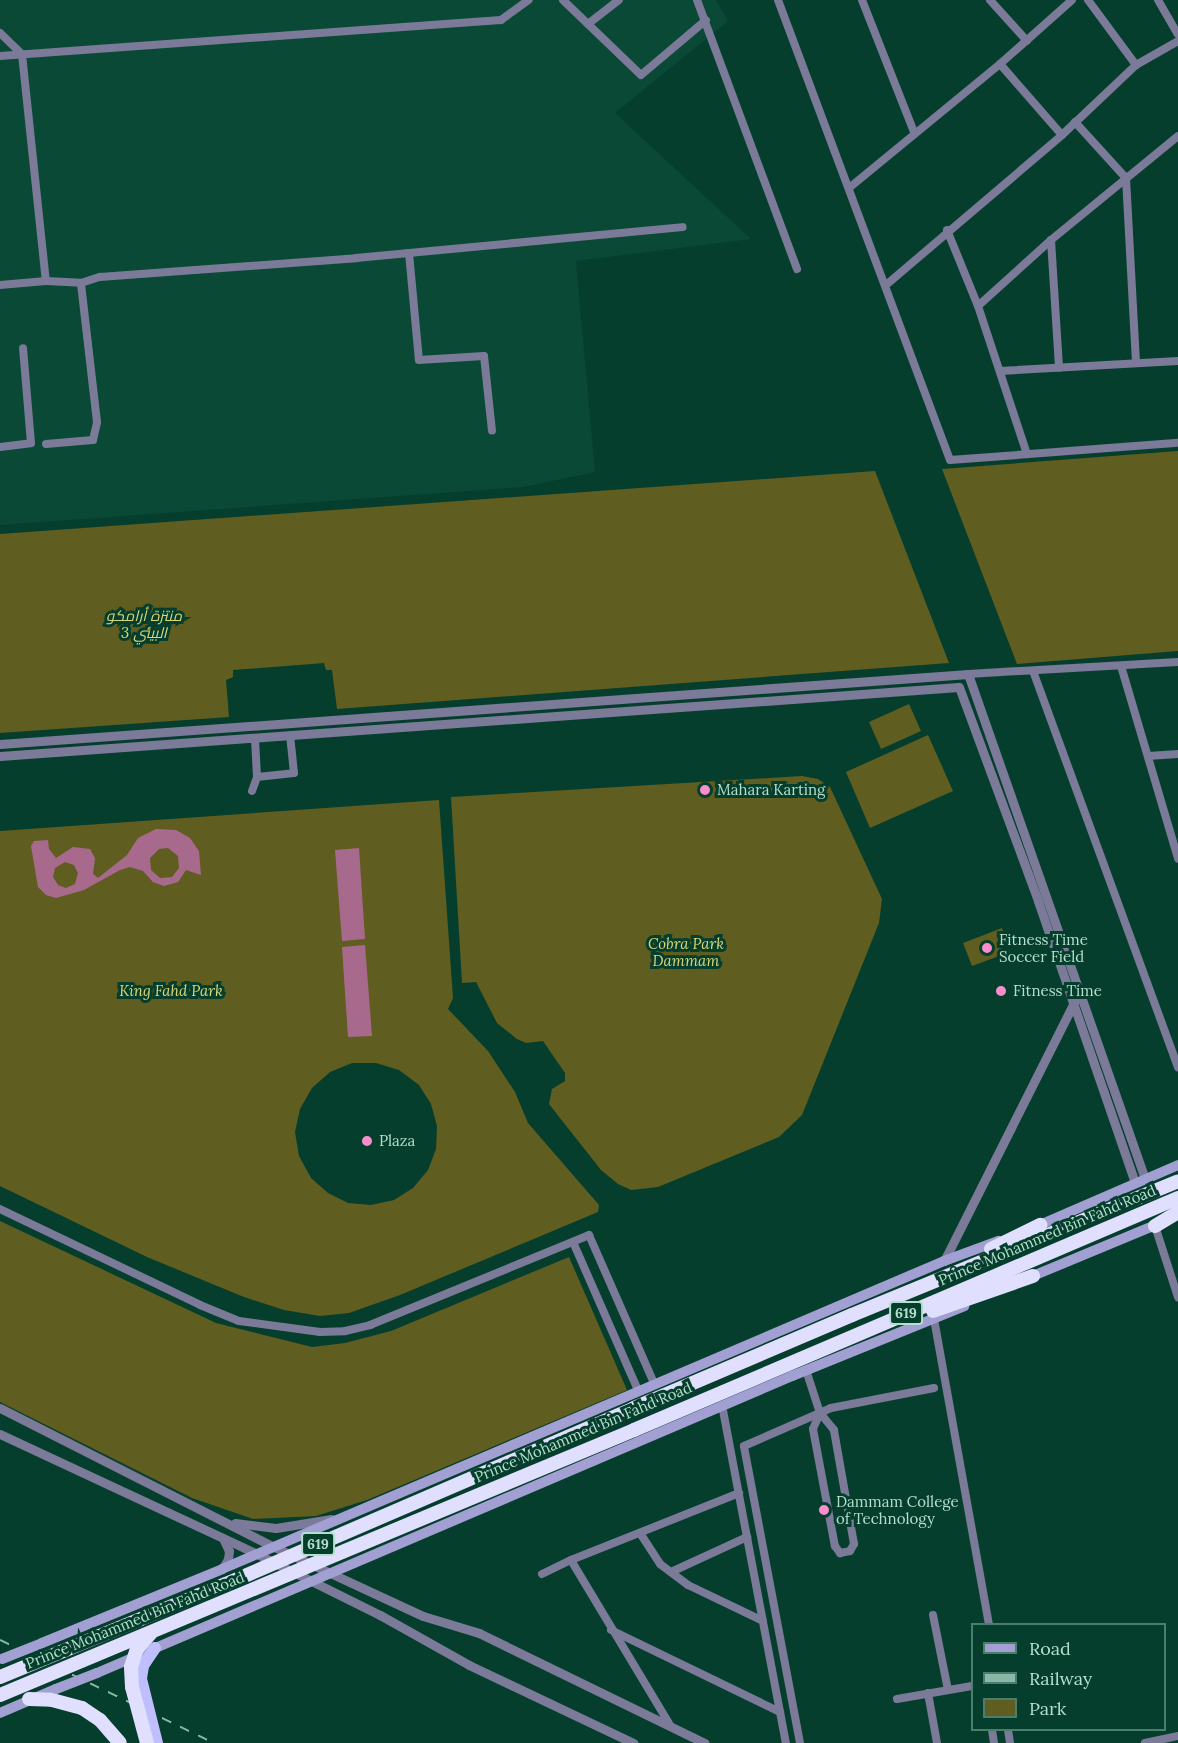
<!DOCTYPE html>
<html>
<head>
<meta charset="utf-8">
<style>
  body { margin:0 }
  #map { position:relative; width:1178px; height:1743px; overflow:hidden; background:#063e2d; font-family:Lora,Cairo,serif }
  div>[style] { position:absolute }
  .built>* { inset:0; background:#094936 }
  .green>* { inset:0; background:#605d20 }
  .water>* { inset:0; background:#a86a8c }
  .minor>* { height:8px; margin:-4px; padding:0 4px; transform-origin:4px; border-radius:4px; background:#7b7a99 }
  .tertiary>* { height:9px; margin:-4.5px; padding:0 4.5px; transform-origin:4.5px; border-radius:4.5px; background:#7b7a99 }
  .secondary>* { height:10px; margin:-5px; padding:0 5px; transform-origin:5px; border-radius:5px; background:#a2a0d2 }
  .motorway>* { height:14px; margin:-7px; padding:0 7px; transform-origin:7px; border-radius:7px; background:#e0dffe }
  .rail>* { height:2px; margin-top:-1px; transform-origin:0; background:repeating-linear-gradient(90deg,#8ab8a6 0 10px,transparent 0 20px) }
  .secondary-bridge>* { height:10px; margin:-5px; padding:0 5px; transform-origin:5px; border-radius:5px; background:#a2a0d2 }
  .primary-bridge>* { height:12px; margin:-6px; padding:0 6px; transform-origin:6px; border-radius:6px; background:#c1befe }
  .motorway-bridge>* { height:14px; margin:-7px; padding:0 7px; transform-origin:7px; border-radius:7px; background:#e0dffe }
  .dots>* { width:16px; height:16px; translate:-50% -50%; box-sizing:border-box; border:3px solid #063e2d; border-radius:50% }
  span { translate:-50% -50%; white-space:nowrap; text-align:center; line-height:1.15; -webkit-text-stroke:6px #063e2d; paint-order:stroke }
  .shield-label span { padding:2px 4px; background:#063e2d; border:2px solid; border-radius:4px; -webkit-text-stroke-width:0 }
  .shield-label { font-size:14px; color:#b4dfcc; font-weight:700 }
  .park-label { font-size:15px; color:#dbd676; font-style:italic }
  .poi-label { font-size:15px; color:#b4dfcc }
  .left { translate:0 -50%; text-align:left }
  .street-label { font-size:15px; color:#b4dfcc }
  .legend { position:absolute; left:971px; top:1623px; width:195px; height:108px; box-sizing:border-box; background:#063e2d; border:2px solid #4c7e6d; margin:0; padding:8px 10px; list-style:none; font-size:18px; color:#b4dfcc }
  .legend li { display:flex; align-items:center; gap:12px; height:30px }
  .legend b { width:30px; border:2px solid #4c7e6d }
</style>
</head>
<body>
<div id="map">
  <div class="built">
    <i style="clip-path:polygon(0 0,716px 0,728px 21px,615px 113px,751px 239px,576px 261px,595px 472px,523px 487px,0 525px)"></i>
  </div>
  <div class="green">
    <i style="clip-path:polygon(1178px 451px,1178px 651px,1017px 664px,942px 469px)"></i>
    <i style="clip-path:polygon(875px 471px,949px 663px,337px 709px,332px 670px,326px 670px,324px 663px,233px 670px,233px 677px,226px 680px,229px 717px,0 733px,0 534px)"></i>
    <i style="clip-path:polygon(909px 704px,921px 731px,881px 749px,869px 722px)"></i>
    <i style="clip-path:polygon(928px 735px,953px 791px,870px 828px,846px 772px)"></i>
    <i style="clip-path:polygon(802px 776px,818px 779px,830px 787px,882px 899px,879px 923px,802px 1115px,779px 1137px,658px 1187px,631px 1190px,618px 1184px,601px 1170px,549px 1104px,552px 1089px,565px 1081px,565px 1073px,543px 1041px,526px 1043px,517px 1039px,497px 1023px,476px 982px,462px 983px,451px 797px)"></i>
    <i style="clip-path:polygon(evenodd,439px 800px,453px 998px,448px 1009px,488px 1051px,515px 1092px,528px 1123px,599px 1205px,598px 1212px,400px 1295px,349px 1313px,320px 1316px,284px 1310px,244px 1297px,147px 1257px,0 1186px,0 831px,439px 800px,352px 1063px,376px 1063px,399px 1070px,419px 1085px,431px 1104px,437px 1126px,436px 1149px,428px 1170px,413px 1188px,394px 1200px,371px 1205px,348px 1203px,328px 1193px,311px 1178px,299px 1156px,295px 1132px,300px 1109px,312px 1088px,330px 1072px,352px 1063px)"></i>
    <i style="clip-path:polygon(1002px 928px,1010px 952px,972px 966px,963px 943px)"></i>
    <i style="clip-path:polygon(0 1221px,216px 1323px,312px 1347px,345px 1343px,391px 1331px,569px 1257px,627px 1390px,367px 1500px,316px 1516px,253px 1519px,192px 1498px,0 1402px)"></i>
  </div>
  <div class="water">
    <i style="clip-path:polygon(evenodd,156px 829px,176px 830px,190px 838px,199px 851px,201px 875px,186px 870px,178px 882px,164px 886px,153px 882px,143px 871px,130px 867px,120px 870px,84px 890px,56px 898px,46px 895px,38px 887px,31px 846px,34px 841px,48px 840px,49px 849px,56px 858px,73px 847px,90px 849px,95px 858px,93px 874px,98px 878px,127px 855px,138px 838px,156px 829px,168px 848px,178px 856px,179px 868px,172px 877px,160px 878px,151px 870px,150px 858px,159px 849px,168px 848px,156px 829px,65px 862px,74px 865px,78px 873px,75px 884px,66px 888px,58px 885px,53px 877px,55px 868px,65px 862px)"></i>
    <i style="clip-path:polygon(359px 848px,365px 939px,342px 941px,335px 850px)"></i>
    <i style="clip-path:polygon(365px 945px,372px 1036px,348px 1037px,342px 947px)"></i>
  </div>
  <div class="minor">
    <i style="left:563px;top:0;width:108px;rotate:43.9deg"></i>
    <i style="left:641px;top:75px;width:85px;rotate:-40.2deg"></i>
    <i style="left:697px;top:0;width:287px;rotate:69.6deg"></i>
    <i style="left:778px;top:0;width:491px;rotate:69.5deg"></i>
    <i style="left:950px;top:460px;width:229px;rotate:-4.3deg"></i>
    <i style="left:862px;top:0;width:142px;rotate:68.5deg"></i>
    <i style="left:990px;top:0;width:55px;rotate:47.9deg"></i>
    <i style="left:1088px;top:0;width:81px;rotate:53.6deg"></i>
    <i style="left:1158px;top:0;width:39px;rotate:60deg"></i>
    <i style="left:588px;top:24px;width:39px;rotate:-38deg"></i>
    <i style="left:0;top:33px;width:30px;rotate:44deg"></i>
    <i style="left:22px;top:54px;width:228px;rotate:84deg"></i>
    <i style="left:0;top:56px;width:502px;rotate:-4.11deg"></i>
    <i style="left:501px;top:20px;width:34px;rotate:-36deg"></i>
    <i style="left:1000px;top:64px;width:94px;rotate:48.9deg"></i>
    <i style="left:1075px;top:122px;width:76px;rotate:47.7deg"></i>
    <i style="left:1126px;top:178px;width:185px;rotate:86.9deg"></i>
    <i style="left:849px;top:188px;width:195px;rotate:-39.4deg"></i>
    <i style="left:1000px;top:64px;width:96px;rotate:-41.6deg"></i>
    <i style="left:947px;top:230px;width:82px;rotate:67.8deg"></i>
    <i style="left:978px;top:306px;width:156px;rotate:71.7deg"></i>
    <i style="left:1051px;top:240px;width:128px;rotate:86.4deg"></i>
    <i style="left:409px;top:253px;width:107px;rotate:84.7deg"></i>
    <i style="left:419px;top:360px;width:65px;rotate:-3.5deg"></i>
    <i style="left:484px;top:356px;width:75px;rotate:83.9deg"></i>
    <i style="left:0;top:285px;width:46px;rotate:-5deg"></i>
    <i style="left:46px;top:281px;width:35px;rotate:3deg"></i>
    <i style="left:81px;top:283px;width:20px;rotate:-18deg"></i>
    <i style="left:100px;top:277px;width:257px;rotate:-4.2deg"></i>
    <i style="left:356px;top:258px;width:328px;rotate:-5.4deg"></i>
    <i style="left:886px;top:285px;width:231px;rotate:-40.4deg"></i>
    <i style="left:1062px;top:135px;width:102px;rotate:-43.4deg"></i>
    <i style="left:1136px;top:65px;width:48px;rotate:-29.7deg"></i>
    <i style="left:978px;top:306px;width:98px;rotate:-42.1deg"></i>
    <i style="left:1051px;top:240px;width:164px;rotate:-39.3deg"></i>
    <i style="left:1000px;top:371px;width:178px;rotate:-3.2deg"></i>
    <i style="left:46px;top:444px;width:47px;rotate:-4.9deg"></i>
    <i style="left:93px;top:440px;width:18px;rotate:-77deg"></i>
    <i style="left:97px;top:422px;width:140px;rotate:-96.6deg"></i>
    <i style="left:0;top:447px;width:31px;rotate:-7deg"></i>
    <i style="left:31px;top:443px;width:95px;rotate:-94.8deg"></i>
    <i style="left:1121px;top:666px;width:201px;rotate:73.5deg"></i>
    <i style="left:1033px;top:671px;width:422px;rotate:69.9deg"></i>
    <i style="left:968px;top:674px;width:210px;rotate:-3.3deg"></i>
    <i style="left:1148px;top:756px;width:30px;rotate:-4deg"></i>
    <i style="left:257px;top:777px;width:37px;rotate:-6deg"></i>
    <i style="left:294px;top:773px;width:38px;rotate:-96deg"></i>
    <i style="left:252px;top:791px;width:15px;rotate:-70deg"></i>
    <i style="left:257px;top:777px;width:39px;rotate:-93deg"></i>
    <i style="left:0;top:1209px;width:222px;rotate:25.6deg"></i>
    <i style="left:200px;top:1305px;width:42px;rotate:22.3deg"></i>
    <i style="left:239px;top:1321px;width:82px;rotate:7.7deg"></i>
    <i style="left:320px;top:1332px;width:25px;rotate:-2deg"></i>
    <i style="left:345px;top:1331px;width:26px;rotate:-13deg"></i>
    <i style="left:370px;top:1325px;width:237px;rotate:-22.3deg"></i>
    <i style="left:589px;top:1235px;width:162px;rotate:66.3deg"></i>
    <i style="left:1155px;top:1226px;width:75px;rotate:72.1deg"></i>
    <i style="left:573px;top:1242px;width:162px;rotate:66.3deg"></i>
    <i style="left:934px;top:1319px;width:310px;rotate:79.8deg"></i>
    <i style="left:806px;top:1370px;width:45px;rotate:72deg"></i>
    <i style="left:820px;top:1413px;width:17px;rotate:114deg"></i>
    <i style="left:813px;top:1429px;width:119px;rotate:79.4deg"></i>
    <i style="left:835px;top:1546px;width:9px;rotate:54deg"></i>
    <i style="left:840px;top:1553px;width:10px;rotate:-11deg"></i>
    <i style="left:850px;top:1551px;width:8px;rotate:-60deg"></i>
    <i style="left:854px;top:1544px;width:116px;rotate:-100deg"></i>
    <i style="left:834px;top:1430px;width:22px;rotate:-129deg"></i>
    <i style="left:722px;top:1405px;width:344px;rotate:79.3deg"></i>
    <i style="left:640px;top:1533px;width:37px;rotate:57deg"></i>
    <i style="left:660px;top:1564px;width:35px;rotate:37deg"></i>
    <i style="left:688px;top:1585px;width:83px;rotate:25.6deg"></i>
    <i style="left:671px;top:1572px;width:84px;rotate:-24.7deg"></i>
    <i style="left:542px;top:1574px;width:32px;rotate:-26deg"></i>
    <i style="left:933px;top:1615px;width:76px;rotate:78.7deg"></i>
    <i style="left:611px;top:1630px;width:188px;rotate:25.9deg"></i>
    <i style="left:928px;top:1693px;width:51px;rotate:79.8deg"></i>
    <i style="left:897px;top:1699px;width:76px;rotate:-9.8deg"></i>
    <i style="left:670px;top:1725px;width:192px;rotate:-121deg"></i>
    <i style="left:571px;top:1560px;width:181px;rotate:-21.7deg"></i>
    <i style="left:992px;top:1730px;width:13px;rotate:81deg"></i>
    <i style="left:1008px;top:1730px;width:13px;rotate:81deg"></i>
    <i style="left:800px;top:1743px;width:302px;rotate:-100.7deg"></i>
    <i style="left:744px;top:1446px;width:95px;rotate:-23.6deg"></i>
    <i style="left:831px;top:1408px;width:105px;rotate:-11deg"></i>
    <i style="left:1145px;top:1743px;width:34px;rotate:-12deg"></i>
  </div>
  <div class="tertiary">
    <i style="left:0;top:744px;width:971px;rotate:-4.14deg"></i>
    <i style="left:968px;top:674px;width:535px;rotate:70.68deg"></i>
    <i style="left:0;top:756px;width:961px;rotate:-4.12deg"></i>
    <i style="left:959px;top:687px;width:228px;rotate:69.7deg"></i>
    <i style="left:1038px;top:901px;width:298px;rotate:71deg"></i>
    <i style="left:944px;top:1261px;width:292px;rotate:-63.3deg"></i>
    <i style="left:0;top:1408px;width:305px;rotate:26.9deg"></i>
    <i style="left:272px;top:1546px;width:166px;rotate:24.9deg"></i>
    <i style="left:423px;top:1616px;width:59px;rotate:16.9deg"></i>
    <i style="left:479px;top:1633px;width:251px;rotate:26deg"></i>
    <i style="left:0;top:1434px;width:281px;rotate:25deg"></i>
    <i style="left:255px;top:1553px;width:140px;rotate:26.4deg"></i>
    <i style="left:380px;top:1615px;width:102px;rotate:29.3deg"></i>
    <i style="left:469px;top:1665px;width:182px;rotate:25.4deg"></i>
    <i style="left:235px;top:1523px;width:41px;rotate:7deg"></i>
    <i style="left:276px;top:1528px;width:56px;rotate:-9.3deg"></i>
    <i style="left:222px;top:1569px;width:12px;rotate:-59deg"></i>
    <i style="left:228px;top:1559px;width:8px;rotate:-83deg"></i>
    <i style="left:229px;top:1551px;width:14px;rotate:-115deg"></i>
  </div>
  <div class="secondary">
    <i style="left:1035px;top:1227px;width:156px;rotate:-23.4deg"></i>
    <i style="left:1028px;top:1278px;width:143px;rotate:-22.6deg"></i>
    <i style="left:42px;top:1643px;width:195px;rotate:-22.3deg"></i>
    <i style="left:222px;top:1569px;width:785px;rotate:-23.1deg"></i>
    <i style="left:944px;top:1261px;width:58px;rotate:-20.3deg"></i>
    <i style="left:97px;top:1673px;width:756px;rotate:-23.14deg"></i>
    <i style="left:792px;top:1376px;width:186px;rotate:-22.1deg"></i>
    <i style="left:0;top:1713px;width:61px;rotate:-23.2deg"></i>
  </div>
  <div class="motorway">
    <i style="left:1155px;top:1226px;width:27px;rotate:-31deg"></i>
    <i style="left:991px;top:1249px;width:55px;rotate:-26.1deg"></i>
    <i style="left:933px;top:1311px;width:106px;rotate:-19.3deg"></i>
    <i style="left:634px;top:1408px;width:237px;rotate:-23.1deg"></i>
    <i style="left:852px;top:1315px;width:352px;rotate:-22.3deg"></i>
    <i style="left:634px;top:1430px;width:591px;rotate:-23.1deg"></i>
    <i style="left:29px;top:1699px;width:23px;rotate:2deg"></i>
    <i style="left:52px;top:1700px;width:31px;rotate:15deg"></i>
    <i style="left:82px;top:1708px;width:22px;rotate:34deg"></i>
    <i style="left:100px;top:1720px;width:30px;rotate:49deg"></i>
  </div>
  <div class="rail">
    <i style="left:0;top:1640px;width:237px;rotate:25.7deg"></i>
  </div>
  <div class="secondary-bridge">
    <i style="left:2px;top:1659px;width:43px;rotate:-21.8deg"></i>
    <i style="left:56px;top:1689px;width:44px;rotate:-21.3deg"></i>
  </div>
  <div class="primary-bridge">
    <i style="left:155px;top:1648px;width:22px;rotate:124deg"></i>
    <i style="left:143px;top:1666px;width:13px;rotate:99deg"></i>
    <i style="left:141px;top:1679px;width:66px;rotate:76deg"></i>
  </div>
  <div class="motorway-bridge">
    <i style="left:0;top:1677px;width:244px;rotate:-22.4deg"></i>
    <i style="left:226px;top:1584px;width:444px;rotate:-23.3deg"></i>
    <i style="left:0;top:1695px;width:687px;rotate:-22.68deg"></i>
    <i style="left:147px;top:1743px;width:58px;rotate:-105deg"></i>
    <i style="left:132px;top:1687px;width:20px;rotate:-93deg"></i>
    <i style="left:131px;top:1667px;width:19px;rotate:-72deg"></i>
    <i style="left:137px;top:1649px;width:21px;rotate:-49deg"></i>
  </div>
  <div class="dots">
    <i style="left:705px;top:790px;background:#f98fca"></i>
    <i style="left:987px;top:948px;background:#f98fca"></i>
    <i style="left:1001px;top:991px;background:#f98fca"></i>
    <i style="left:367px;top:1141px;background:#f98fca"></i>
    <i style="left:824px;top:1510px;background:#f98fca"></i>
  </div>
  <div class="shield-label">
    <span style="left:906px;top:1313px">619</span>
    <span style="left:318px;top:1544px">619</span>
  </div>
  <div class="park-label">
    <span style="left:144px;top:624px">منتزة أرامكو<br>البيئي 3</span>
    <span style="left:686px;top:952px">Cobra Park<br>Dammam</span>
    <span style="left:171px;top:991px">King Fahd Park</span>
  </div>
  <div class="poi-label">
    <span class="left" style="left:717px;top:790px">Mahara Karting</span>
    <span class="left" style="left:999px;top:948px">Fitness Time<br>Soccer Field</span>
    <span class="left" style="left:1013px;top:991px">Fitness Time</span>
    <span class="left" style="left:379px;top:1141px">Plaza</span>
    <span class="left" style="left:836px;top:1510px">Dammam College<br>of Technology</span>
  </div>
  <div class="street-label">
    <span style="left:1047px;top:1235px;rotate:-23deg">Prince Mohammed Bin Fahd Road</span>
    <span style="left:583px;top:1432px;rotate:-23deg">Prince Mohammed Bin Fahd Road</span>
    <span style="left:135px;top:1620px;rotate:-22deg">Prince Mohammed Bin Fahd Road</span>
  </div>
  <ul class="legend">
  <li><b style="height:8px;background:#a2a0d2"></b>Road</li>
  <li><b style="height:8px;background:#8ab8a6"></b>Railway</li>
  <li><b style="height:16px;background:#605d20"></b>Park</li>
  </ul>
</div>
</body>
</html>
